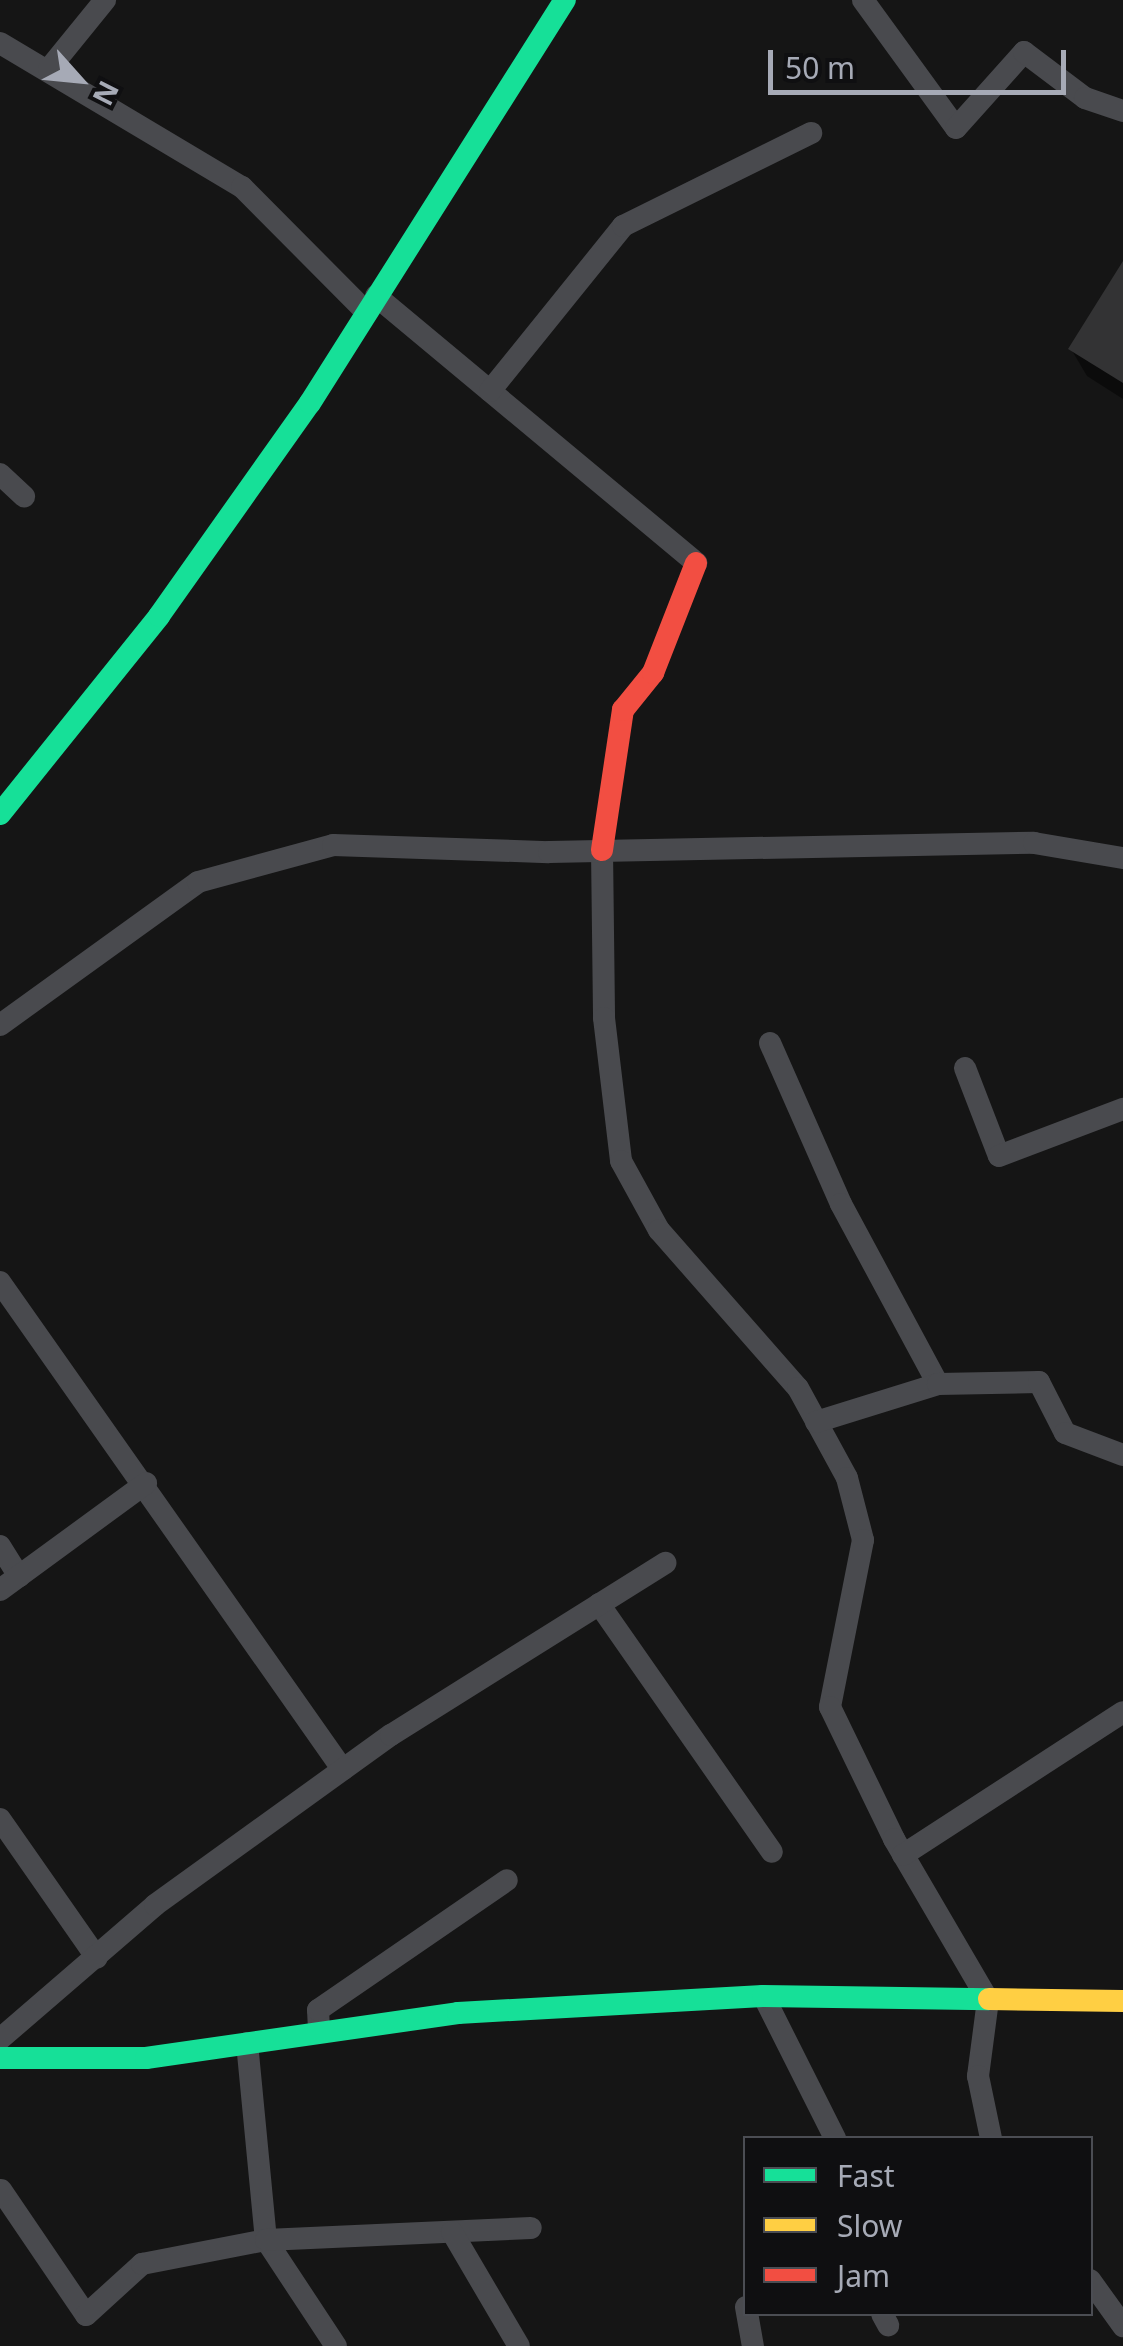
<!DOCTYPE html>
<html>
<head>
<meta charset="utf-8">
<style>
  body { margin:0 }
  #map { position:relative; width:1123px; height:2346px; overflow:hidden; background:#151515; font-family:"Noto Sans",sans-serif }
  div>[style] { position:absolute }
  .shadow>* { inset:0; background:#0007 }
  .building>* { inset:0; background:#333334 }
  .lane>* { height:22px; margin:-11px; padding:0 11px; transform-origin:11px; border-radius:11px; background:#494a4e }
  .fast>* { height:22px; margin:-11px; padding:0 11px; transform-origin:11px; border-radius:11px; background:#16e098 }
  .slow>* { height:22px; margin:-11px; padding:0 11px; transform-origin:11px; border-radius:11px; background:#ffcf43 }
  .jam>* { height:22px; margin:-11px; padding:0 11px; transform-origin:11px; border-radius:11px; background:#f24e42 }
  span { translate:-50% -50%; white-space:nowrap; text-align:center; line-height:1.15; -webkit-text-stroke:10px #0f0f11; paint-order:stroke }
  .legend { position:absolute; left:743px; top:2136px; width:350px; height:180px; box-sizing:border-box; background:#0f0f11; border:2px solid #4b4d53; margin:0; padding:12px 18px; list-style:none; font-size:30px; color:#a6aab6 }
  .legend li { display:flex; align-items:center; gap:20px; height:50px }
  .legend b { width:50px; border:2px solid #4b4d53 }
  .north { position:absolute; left:30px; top:30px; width:100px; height:100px; -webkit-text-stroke:8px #0f0f11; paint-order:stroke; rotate:117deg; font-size:28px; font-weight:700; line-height:40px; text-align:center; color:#a6aab6 }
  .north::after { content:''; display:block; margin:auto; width:35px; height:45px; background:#a6aab6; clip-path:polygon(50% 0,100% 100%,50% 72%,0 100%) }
  .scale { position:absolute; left:768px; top:50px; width:298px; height:45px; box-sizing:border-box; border:5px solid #a6aab6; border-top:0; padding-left:12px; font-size:30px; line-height:35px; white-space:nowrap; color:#a6aab6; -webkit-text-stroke:8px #0f0f11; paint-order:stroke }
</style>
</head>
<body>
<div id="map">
  <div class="shadow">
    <i style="clip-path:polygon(1123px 265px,1123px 399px,1087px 376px,1071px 349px)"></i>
  </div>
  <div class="building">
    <i style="clip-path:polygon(1123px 261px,1123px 383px,1068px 349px)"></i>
  </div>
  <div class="lane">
    <i style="left:863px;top:0;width:158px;rotate:54deg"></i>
    <i style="left:956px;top:128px;width:102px;rotate:-48.2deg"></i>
    <i style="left:1024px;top:52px;width:76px;rotate:37deg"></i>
    <i style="left:1085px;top:98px;width:40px;rotate:18.9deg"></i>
    <i style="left:0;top:43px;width:282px;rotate:30.8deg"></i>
    <i style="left:242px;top:187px;width:173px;rotate:45.2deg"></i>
    <i style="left:49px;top:69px;width:89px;rotate:-50.9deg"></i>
    <i style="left:376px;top:296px;width:417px;rotate:39.8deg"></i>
    <i style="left:490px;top:391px;width:212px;rotate:-51.1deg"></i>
    <i style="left:623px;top:226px;width:210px;rotate:-26.3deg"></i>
    <i style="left:0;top:474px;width:33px;rotate:43deg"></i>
    <i style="left:602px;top:850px;width:168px;rotate:89.3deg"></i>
    <i style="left:604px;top:1018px;width:144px;rotate:83.2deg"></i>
    <i style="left:621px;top:1161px;width:79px;rotate:61.2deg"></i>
    <i style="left:659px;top:1230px;width:210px;rotate:48.7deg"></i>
    <i style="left:798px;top:1388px;width:102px;rotate:61.4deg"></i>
    <i style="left:847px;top:1478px;width:64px;rotate:75.5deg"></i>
    <i style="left:863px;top:1540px;width:170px;rotate:101.2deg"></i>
    <i style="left:830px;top:1707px;width:147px;rotate:64.1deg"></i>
    <i style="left:894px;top:1839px;width:186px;rotate:59.7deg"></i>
    <i style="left:988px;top:2000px;width:77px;rotate:97.5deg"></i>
    <i style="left:978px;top:2076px;width:63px;rotate:78.2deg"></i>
    <i style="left:0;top:1025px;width:244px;rotate:-35.8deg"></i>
    <i style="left:198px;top:882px;width:140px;rotate:-15.3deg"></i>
    <i style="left:333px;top:845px;width:216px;rotate:1.9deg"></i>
    <i style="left:549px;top:852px;width:485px;rotate:-1.1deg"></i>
    <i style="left:1034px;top:843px;width:90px;rotate:9.6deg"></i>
    <i style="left:770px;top:1043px;width:176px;rotate:66.2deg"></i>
    <i style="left:841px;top:1204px;width:204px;rotate:61.7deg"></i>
    <i style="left:965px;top:1068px;width:94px;rotate:68.9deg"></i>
    <i style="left:999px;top:1156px;width:133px;rotate:-20.8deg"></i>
    <i style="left:0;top:1282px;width:596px;rotate:54.9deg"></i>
    <i style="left:816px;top:1422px;width:128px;rotate:-17.3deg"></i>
    <i style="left:938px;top:1384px;width:101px;rotate:-1.1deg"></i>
    <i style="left:1039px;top:1382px;width:57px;rotate:63deg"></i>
    <i style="left:1065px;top:1433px;width:62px;rotate:20.8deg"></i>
    <i style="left:0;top:1546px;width:36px;rotate:58deg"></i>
    <i style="left:0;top:1590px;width:181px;rotate:-36.2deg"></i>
    <i style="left:599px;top:1604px;width:302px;rotate:55.1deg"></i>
    <i style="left:0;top:1819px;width:169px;rotate:55.1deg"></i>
    <i style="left:903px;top:1855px;width:262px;rotate:-33deg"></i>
    <i style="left:765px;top:1999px;width:156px;rotate:63.3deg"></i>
    <i style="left:319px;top:2029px;width:19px;rotate:-93deg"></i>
    <i style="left:318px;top:2010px;width:229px;rotate:-34.5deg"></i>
    <i style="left:0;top:2039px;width:205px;rotate:-40.8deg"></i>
    <i style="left:155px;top:1905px;width:291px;rotate:-35.8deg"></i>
    <i style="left:391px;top:1735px;width:324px;rotate:-32.1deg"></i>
    <i style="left:247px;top:2043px;width:198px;rotate:84.5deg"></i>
    <i style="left:266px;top:2240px;width:127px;rotate:56.6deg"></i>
    <i style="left:1px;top:2190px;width:151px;rotate:55.8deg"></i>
    <i style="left:86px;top:2315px;width:76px;rotate:-42.3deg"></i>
    <i style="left:142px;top:2264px;width:126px;rotate:-11deg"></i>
    <i style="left:266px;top:2240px;width:265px;rotate:-2.6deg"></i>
    <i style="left:452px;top:2232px;width:132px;rotate:59.6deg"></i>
    <i style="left:1090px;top:2280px;width:57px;rotate:54.3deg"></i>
    <i style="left:746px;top:2307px;width:40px;rotate:80deg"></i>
    <i style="left:882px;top:2314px;width:13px;rotate:61deg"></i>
  </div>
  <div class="fast">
    <i style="left:0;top:814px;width:254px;rotate:-51.2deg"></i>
    <i style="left:159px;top:616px;width:261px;rotate:-54.7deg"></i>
    <i style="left:310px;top:403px;width:477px;rotate:-57.7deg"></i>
    <i style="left:0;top:2058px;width:146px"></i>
    <i style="left:146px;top:2058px;width:315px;rotate:-8.2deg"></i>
    <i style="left:458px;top:2013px;width:305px;rotate:-3.2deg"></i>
    <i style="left:763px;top:1996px;width:226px;rotate:0.8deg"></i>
  </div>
  <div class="slow">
    <i style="left:989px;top:1999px;width:134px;rotate:0.9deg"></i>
  </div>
  <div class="jam">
    <i style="left:602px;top:850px;width:142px;rotate:-81.5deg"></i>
    <i style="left:623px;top:710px;width:48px;rotate:-51deg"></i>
    <i style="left:653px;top:673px;width:118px;rotate:-68.6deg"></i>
  </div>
  <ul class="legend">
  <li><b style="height:12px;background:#16e098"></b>Fast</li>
  <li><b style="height:12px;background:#ffcf43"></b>Slow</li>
  <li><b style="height:12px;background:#f24e42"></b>Jam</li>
  </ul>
  <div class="north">N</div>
  <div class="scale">50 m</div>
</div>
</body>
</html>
